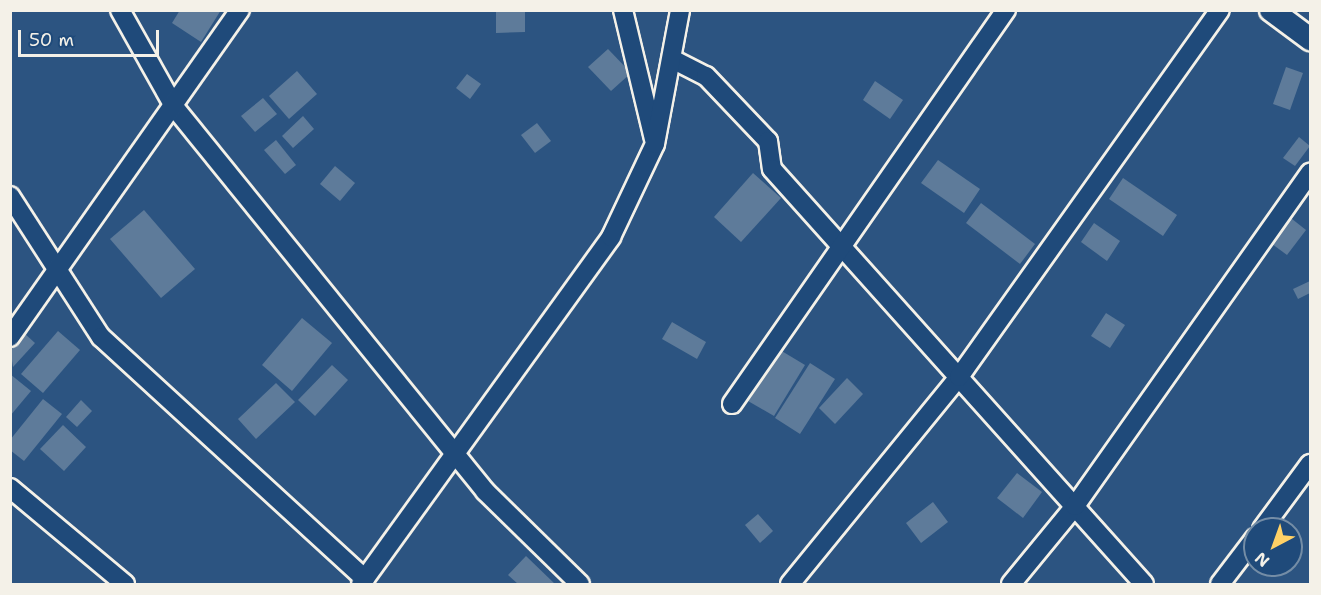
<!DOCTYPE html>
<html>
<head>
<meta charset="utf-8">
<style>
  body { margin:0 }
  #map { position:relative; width:1321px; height:595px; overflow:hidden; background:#2c5481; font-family:"Shantell Sans",sans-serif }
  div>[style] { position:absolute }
  .building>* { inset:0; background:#5e7b9a }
  .roads { filter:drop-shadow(2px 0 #f4f1e8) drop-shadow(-2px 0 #f4f1e8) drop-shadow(0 2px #f4f1e8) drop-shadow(0 -2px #f4f1e8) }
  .minor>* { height:18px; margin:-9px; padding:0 9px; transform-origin:9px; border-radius:9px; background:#1f4a7a }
  .major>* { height:22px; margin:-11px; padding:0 11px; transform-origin:11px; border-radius:11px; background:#1f4a7a }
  span { translate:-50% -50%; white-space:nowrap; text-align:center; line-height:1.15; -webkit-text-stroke:5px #1f4a7a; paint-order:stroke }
  .frame { position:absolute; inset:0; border:12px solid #f4f1e8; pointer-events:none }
  .north { position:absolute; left:1243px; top:517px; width:60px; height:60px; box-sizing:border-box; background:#1f4a7a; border:2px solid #748da6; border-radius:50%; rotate:221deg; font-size:16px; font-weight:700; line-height:24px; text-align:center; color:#f4f1e8 }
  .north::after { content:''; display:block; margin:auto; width:21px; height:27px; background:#ffd166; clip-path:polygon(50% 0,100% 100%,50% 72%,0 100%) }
  .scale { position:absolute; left:18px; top:30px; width:141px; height:27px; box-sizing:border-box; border:3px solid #f4f1e8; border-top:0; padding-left:8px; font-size:18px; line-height:21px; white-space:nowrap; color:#f4f1e8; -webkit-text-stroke:4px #1f4a7a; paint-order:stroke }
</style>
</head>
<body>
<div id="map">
  <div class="building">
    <i style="clip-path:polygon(180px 10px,221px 10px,201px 42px,172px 23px)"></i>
    <i style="clip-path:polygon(496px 10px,525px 10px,525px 32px,496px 33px)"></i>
    <i style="clip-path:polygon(608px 49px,631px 73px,611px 91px,588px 67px)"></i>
    <i style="clip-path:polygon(1286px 67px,1303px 73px,1290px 110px,1273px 104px)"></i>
    <i style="clip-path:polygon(297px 71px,317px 94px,289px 119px,269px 96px)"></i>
    <i style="clip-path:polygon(467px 74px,481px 84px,470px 99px,456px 88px)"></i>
    <i style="clip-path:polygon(875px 81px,903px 100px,890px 119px,863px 100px)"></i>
    <i style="clip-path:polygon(263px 98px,277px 114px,255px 132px,241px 116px)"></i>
    <i style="clip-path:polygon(303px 116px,314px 129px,293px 148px,282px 136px)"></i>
    <i style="clip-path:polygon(537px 123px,551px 141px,535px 153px,521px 135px)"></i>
    <i style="clip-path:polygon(1299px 137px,1310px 146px,1295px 166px,1283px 158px)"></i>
    <i style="clip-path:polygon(276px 140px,296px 165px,285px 174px,264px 150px)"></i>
    <i style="clip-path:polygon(938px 160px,980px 189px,964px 213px,921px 183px)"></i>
    <i style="clip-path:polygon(335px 166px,355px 183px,340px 201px,320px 184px)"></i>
    <i style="clip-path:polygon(753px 173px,781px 198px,741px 242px,714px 217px)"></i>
    <i style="clip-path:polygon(1123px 178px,1177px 215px,1163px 236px,1109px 199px)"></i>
    <i style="clip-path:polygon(981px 203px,1035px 244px,1020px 264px,966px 223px)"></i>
    <i style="clip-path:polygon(144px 210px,195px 269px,161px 298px,110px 239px)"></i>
    <i style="clip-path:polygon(1287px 215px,1306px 230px,1287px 255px,1268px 241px)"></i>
    <i style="clip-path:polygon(1094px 223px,1120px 241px,1107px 261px,1081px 242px)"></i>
    <i style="clip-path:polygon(1310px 281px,1310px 293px,1298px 299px,1293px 289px)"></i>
    <i style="clip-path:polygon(1106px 313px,1125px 325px,1110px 348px,1091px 336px)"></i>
    <i style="clip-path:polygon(302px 318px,332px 343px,292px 391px,262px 365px)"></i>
    <i style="clip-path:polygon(672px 322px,706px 342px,697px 359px,662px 339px)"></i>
    <i style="clip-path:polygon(58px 331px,80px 350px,43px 393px,21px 374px)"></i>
    <i style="clip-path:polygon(24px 333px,35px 343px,13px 367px,10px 348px)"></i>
    <i style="clip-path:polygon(780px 350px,805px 365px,774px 416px,748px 401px)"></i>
    <i style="clip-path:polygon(810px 363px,835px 379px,800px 434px,775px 418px)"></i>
    <i style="clip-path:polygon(332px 365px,348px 380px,315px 416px,298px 400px)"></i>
    <i style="clip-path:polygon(10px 374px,31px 391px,10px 416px)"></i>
    <i style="clip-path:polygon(847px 378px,863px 394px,835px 424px,819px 408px)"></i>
    <i style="clip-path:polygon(276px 383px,295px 402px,256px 439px,238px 419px)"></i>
    <i style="clip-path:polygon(43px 399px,62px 414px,24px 461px,10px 450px,10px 440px)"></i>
    <i style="clip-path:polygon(81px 400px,92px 411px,77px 427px,66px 417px)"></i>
    <i style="clip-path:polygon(63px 425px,86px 447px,64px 471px,40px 449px)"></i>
    <i style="clip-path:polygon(1017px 473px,1042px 492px,1023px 518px,997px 498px)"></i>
    <i style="clip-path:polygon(933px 502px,948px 522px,921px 543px,906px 523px)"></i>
    <i style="clip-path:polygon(758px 514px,773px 531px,760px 543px,745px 525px)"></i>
    <i style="clip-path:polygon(526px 556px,555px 584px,518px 584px,508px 575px)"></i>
  </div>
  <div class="roads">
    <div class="minor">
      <i style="left:120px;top:10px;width:112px;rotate:60.7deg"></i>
      <i style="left:175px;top:108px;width:493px;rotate:51deg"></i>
      <i style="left:485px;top:491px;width:133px;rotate:44.4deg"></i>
      <i style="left:623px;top:10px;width:133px;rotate:76.5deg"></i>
      <i style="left:672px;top:59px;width:38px;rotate:27deg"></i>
      <i style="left:706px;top:76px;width:90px;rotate:46.4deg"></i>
      <i style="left:768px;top:141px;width:28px;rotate:82deg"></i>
      <i style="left:772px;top:169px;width:557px;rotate:48.13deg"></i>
      <i style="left:10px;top:196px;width:168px;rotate:57.2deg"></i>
      <i style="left:101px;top:337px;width:358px;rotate:42.5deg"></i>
      <i style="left:10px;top:337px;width:400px;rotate:-54.9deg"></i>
      <i style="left:732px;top:404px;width:480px;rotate:-55.2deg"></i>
      <i style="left:10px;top:488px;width:150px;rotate:39.9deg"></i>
      <i style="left:1262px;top:529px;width:81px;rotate:-53.6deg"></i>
      <i style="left:361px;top:584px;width:428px;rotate:-54.2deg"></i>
      <i style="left:611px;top:237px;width:103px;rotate:-64.7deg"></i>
      <i style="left:655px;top:144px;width:136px;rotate:-79.4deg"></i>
      <i style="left:790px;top:584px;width:267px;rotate:-50.8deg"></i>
      <i style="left:959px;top:377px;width:450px;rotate:-54.6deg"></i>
      <i style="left:1011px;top:584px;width:101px;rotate:-50.6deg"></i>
      <i style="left:1075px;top:506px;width:408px;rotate:-54.8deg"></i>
      <i style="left:1220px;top:584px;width:58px;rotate:-52.7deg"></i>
    </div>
    <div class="major">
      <i style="left:1271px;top:10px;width:49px;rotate:36.6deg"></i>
    </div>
  </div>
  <div class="frame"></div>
  <div class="north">N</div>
  <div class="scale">50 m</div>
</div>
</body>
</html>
